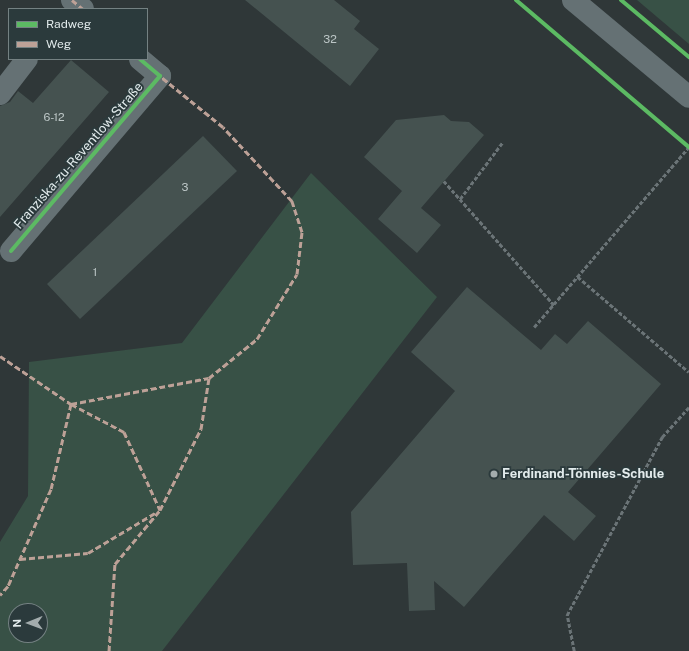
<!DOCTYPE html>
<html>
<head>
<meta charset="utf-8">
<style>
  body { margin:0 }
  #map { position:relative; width:689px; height:651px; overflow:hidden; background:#2f3738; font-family:"Public Sans",sans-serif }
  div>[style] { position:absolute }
  .green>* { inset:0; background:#385146 }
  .building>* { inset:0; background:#455250 }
  .path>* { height:2.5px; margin-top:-1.25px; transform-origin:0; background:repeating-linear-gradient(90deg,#6b7477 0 4px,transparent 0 6px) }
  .minor>* { height:22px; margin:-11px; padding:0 11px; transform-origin:11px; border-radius:11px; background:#657174 }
  .major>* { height:22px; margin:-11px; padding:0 11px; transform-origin:11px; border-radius:11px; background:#657174 }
  .quiet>* { height:3px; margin-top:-1.5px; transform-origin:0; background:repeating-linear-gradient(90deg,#bda197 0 6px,transparent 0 9px) }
  .cycleway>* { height:4px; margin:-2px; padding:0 2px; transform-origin:2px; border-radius:2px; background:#5cba63 }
  .dots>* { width:11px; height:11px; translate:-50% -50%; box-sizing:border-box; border:2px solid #2b3a3c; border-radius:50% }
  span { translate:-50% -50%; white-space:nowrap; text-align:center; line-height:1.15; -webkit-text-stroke:3.5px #2b3a3c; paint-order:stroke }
  .number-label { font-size:11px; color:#bbc5c5 }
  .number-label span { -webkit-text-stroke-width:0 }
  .street-label { font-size:13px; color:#e2ebec }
  .poi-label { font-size:13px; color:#e2ebec; font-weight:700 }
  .left { translate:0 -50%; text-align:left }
  .legend { position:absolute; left:8px; top:8px; width:140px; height:52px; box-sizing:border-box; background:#2b3a3c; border:1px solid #748182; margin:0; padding:5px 7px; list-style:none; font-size:12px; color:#e2ebec }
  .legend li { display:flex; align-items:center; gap:8px; height:20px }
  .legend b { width:20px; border:1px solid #748182 }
  .north { position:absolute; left:8px; top:603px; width:40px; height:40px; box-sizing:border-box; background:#2b3a3c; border:1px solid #748182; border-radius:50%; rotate:269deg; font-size:11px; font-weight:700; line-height:16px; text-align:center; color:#e2ebec }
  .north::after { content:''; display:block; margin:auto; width:14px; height:18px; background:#a3acad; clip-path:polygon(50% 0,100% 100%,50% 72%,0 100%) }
</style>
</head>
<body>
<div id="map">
  <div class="green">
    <i style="clip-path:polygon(637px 0,689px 0,689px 44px)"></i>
    <i style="clip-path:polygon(evenodd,311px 173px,437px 297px,162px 651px,0 651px,0 542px,28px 496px,29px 362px,182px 343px,311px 173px,16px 611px,40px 611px,40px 635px,16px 635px,16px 611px)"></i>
  </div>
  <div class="building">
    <i style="clip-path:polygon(245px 0,334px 0,360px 21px,354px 29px,379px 49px,350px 86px)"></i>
    <i style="clip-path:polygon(71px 60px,109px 92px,0 217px,0 106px,10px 102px,18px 91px,33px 103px)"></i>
    <i style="clip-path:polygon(444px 115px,451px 121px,469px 122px,484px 135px,421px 208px,441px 225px,417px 253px,378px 219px,402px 191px,364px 157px,396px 120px)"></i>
    <i style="clip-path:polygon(203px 136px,237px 171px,80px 319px,47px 284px)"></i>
    <i style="clip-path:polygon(467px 287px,541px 350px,555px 334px,567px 344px,588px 321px,661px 384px,568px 492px,596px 516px,574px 541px,544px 515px,464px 607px,434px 581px,435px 610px,409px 611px,407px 563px,353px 565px,351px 512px,455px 391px,411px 352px)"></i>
  </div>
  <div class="path">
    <i style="left:444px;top:181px;width:166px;rotate:48.4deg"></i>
    <i style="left:460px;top:199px;width:70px;rotate:-53.1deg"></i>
    <i style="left:578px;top:277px;width:146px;rotate:40.6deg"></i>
    <i style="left:534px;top:327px;width:238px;rotate:-49.3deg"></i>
    <i style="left:574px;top:651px;width:37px;rotate:-101deg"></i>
    <i style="left:567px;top:615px;width:202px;rotate:-61.9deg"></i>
    <i style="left:662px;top:437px;width:40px;rotate:-48deg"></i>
  </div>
  <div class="minor">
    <i style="left:72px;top:0;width:14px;rotate:39deg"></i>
    <i style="left:0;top:94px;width:44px;rotate:-52.4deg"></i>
    <i style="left:11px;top:251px;width:230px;rotate:-49.6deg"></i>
    <i style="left:160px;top:76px;width:26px;rotate:-140deg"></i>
  </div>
  <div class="major">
    <i style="left:573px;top:0;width:151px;rotate:39.9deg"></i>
  </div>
  <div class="quiet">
    <i style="left:72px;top:0;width:14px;rotate:39deg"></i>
    <i style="left:0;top:356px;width:86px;rotate:34.1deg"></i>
    <i style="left:71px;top:404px;width:87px;rotate:103.2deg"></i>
    <i style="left:51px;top:489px;width:106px;rotate:113.9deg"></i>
    <i style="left:8px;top:586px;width:12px;rotate:132deg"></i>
    <i style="left:71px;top:404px;width:140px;rotate:-10.7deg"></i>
    <i style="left:209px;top:378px;width:62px;rotate:-39.1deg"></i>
    <i style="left:257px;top:339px;width:76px;rotate:-58.4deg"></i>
    <i style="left:297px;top:274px;width:42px;rotate:-83.2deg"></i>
    <i style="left:302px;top:232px;width:33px;rotate:-108deg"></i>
    <i style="left:292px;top:201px;width:101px;rotate:-133deg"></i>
    <i style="left:223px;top:127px;width:81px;rotate:-141deg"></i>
    <i style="left:71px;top:404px;width:60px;rotate:27.8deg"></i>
    <i style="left:124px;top:432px;width:86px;rotate:65.2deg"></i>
    <i style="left:20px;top:559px;width:68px;rotate:-5deg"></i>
    <i style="left:88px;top:553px;width:78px;rotate:-30.8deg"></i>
    <i style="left:109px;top:651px;width:87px;rotate:-86.1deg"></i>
    <i style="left:115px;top:564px;width:70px;rotate:-50.2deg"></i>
    <i style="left:160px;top:510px;width:91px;rotate:-63.2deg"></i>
    <i style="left:201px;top:429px;width:52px;rotate:-81.1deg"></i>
  </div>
  <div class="cycleway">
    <i style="left:516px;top:0;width:227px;rotate:40.4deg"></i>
    <i style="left:621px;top:0;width:89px;rotate:40deg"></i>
    <i style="left:11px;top:251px;width:230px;rotate:-49.6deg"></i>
    <i style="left:160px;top:76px;width:26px;rotate:-140deg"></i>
  </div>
  <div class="dots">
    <i style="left:494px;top:474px;background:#a3acad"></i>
  </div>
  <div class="number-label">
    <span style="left:330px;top:39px">32</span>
    <span style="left:54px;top:117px">6-12</span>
    <span style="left:185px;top:187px">3</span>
    <span style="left:95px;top:272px">1</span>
  </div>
  <div class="street-label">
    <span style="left:79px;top:156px;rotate:-49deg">Franziska-zu-Reventlow-Straße</span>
  </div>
  <div class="poi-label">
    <span class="left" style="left:502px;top:474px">Ferdinand-Tönnies-Schule</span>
  </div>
  <ul class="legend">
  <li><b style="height:5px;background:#5cba63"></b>Radweg</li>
  <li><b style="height:5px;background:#bda197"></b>Weg</li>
  </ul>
  <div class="north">N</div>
</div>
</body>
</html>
